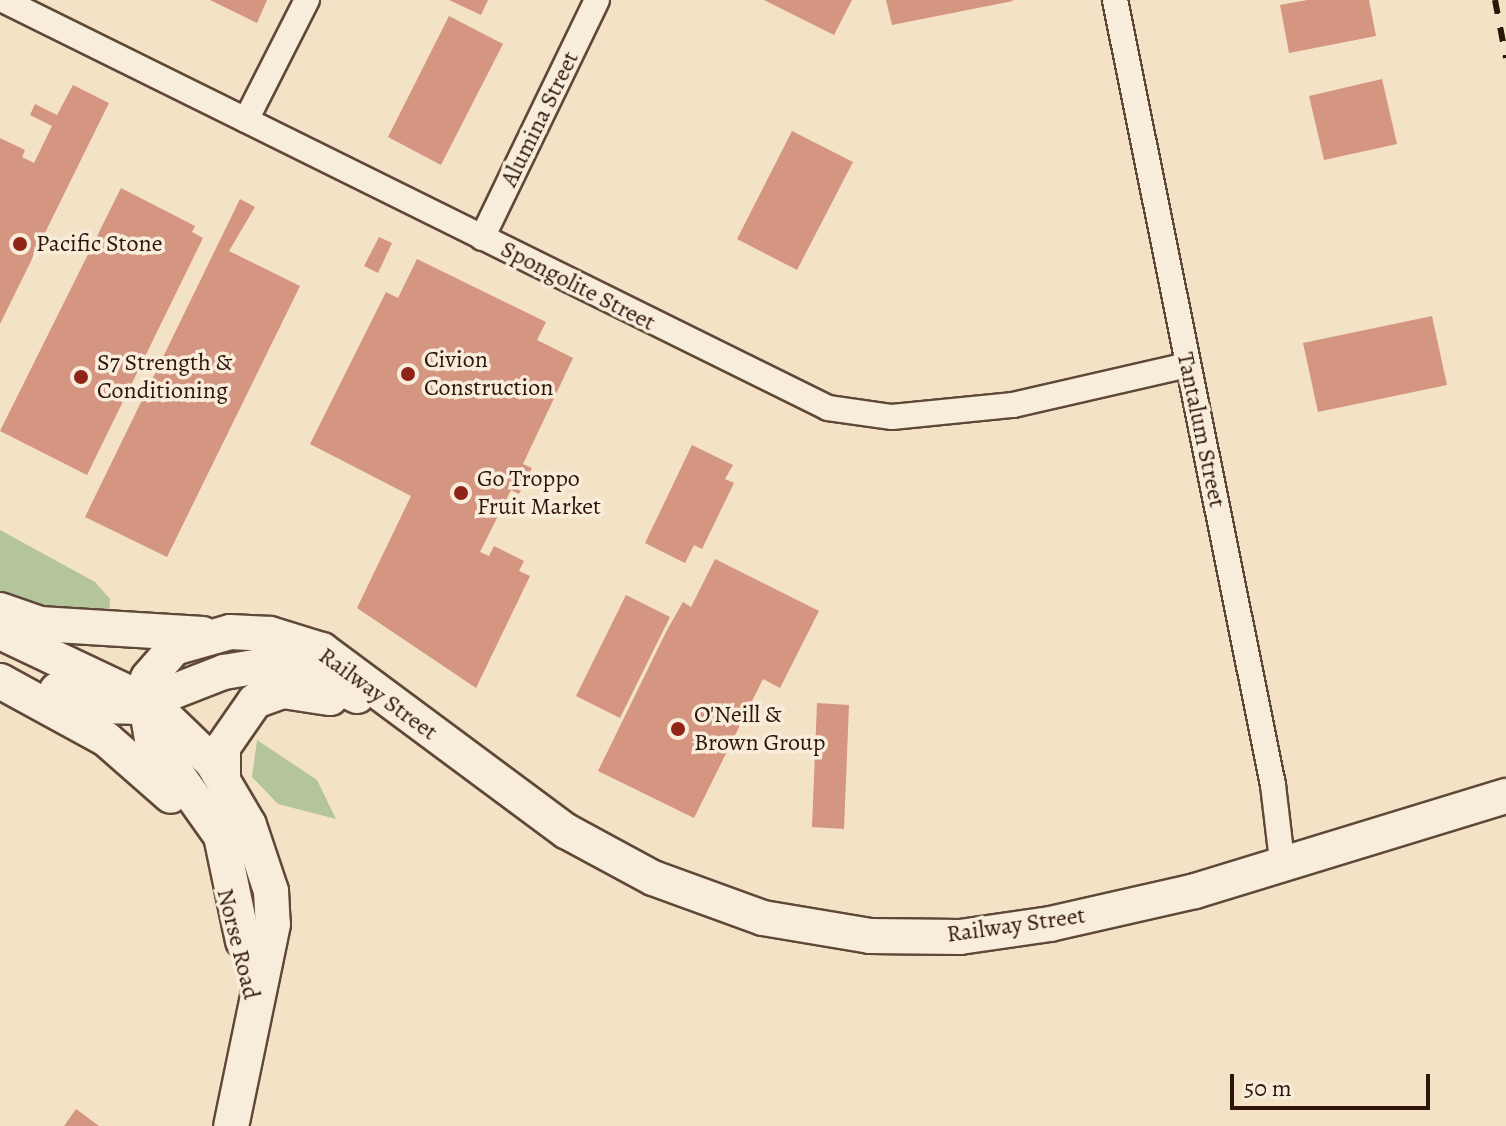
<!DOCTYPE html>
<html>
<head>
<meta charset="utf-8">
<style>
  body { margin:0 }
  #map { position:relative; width:1506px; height:1126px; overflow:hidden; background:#f4e2c6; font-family:Alegreya,serif }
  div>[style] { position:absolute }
  .green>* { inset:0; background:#b4c49b }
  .building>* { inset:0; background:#d49581 }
  .roads { filter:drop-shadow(2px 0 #604838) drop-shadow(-2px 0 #604838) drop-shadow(0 2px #604838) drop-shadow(0 -2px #604838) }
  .minor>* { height:24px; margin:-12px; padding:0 12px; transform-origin:12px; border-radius:12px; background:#f8ecda }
  .secondary>* { height:34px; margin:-17px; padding:0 17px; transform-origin:17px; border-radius:17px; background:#f8ecda }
  .rail>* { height:6px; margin-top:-3px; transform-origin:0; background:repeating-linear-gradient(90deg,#2f1508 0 14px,transparent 0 28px) }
  .dots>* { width:22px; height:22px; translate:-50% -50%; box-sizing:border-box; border:4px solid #f8ecda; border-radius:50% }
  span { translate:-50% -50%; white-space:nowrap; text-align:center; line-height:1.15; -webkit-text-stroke:7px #f8ecda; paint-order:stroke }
  .street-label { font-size:24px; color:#2f1508 }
  .poi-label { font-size:24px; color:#2f1508 }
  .left { translate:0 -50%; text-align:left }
  .scale { position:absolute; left:1230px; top:1074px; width:200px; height:36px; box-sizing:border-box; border:4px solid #2f1508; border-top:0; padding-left:10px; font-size:24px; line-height:28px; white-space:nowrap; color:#2f1508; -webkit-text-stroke:6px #f8ecda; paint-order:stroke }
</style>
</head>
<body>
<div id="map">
  <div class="green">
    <i style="clip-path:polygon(0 530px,95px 582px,110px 599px,109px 618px,0 601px)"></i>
    <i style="clip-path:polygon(257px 740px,317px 780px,336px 819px,278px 804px,252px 777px)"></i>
  </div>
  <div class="building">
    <i style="clip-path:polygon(210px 0,267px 0,257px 23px)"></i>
    <i style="clip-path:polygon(449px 0,488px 0,481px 15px)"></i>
    <i style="clip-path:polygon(764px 0,852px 0,834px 35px)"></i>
    <i style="clip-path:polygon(886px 0,1012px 0,1013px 1px,892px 25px)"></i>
    <i style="clip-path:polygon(1307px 0,1369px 0,1376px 36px,1289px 53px,1280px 5px)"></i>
    <i style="clip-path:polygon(449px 16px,503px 44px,441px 165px,388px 137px)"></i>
    <i style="clip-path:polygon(1382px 79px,1397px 144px,1324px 160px,1309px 96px)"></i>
    <i style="clip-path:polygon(73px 85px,109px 103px,0 324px,0 138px,25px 150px,22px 157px,34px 163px,52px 126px,30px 115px,35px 104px,57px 115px)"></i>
    <i style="clip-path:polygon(792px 131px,853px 162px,797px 270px,737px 239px)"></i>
    <i style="clip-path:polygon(121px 188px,195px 226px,192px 232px,203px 238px,87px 475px,0 431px)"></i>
    <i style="clip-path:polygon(240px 199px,255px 207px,229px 251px,300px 286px,167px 557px,85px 517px)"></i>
    <i style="clip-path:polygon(379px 237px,392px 243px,378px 273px,364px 266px)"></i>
    <i style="clip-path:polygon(417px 259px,546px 322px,537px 340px,573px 358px,523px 464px,532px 468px,519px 494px,511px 490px,480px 552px,489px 556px,494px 546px,524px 561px,519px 571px,530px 576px,476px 688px,357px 608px,411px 496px,310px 444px,386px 292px,398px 298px)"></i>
    <i style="clip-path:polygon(1432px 316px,1447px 385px,1318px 412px,1303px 343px)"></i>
    <i style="clip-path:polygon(692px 445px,733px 465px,725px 479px,734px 483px,702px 549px,694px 545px,685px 563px,645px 543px)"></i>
    <i style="clip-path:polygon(715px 559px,819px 611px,780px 688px,763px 679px,694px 818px,598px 771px,666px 632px,683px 602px,691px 607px)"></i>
    <i style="clip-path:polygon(626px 595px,670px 617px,620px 718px,576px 696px)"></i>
    <i style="clip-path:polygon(817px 703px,849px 705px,844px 829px,812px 827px)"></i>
    <i style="clip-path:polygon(76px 1109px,99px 1126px,64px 1126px)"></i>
  </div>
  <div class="roads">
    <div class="minor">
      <i style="left:3px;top:0;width:920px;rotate:26.31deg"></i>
      <i style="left:828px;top:408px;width:65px;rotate:8deg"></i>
      <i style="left:892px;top:417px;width:122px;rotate:-5.7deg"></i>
      <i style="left:1013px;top:405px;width:179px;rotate:-12.9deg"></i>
      <i style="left:1115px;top:0;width:801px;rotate:78.62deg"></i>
      <i style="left:1273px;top:785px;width:76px;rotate:83.2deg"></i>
      <i style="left:246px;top:120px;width:135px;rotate:-63.1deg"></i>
      <i style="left:482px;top:238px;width:264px;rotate:-64.2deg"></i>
    </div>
    <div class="secondary">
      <i style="left:0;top:610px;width:42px;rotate:19.3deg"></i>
      <i style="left:40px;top:624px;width:163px;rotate:3.5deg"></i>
      <i style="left:0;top:632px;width:168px;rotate:25.3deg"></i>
      <i style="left:152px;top:704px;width:83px;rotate:44deg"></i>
      <i style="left:212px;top:762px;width:73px;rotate:59.6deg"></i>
      <i style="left:249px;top:825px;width:70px;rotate:71.6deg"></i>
      <i style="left:271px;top:891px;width:33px;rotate:87deg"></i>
      <i style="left:273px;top:924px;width:206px;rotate:101.7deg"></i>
      <i style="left:0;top:681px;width:121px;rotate:28.7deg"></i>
      <i style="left:106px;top:739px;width:86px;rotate:41.2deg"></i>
      <i style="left:57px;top:690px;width:41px;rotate:22.8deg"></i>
      <i style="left:95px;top:706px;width:39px;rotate:1deg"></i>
      <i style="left:134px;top:707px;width:97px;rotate:-21.3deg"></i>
      <i style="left:224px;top:672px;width:43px;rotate:-9.5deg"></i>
      <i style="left:266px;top:665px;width:37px;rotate:8deg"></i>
      <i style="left:303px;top:670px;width:60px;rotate:25.7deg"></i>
      <i style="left:223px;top:777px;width:30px;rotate:-90deg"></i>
      <i style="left:223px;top:747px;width:56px;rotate:-55.2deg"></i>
      <i style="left:255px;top:701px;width:30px;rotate:-20deg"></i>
      <i style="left:283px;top:691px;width:48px;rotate:8.5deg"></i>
      <i style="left:243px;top:941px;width:107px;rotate:-101.8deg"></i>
      <i style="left:221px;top:836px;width:119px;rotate:-125.4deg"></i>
      <i style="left:152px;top:739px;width:40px;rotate:-100deg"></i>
      <i style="left:145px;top:700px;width:22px;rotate:-82deg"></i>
      <i style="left:148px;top:678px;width:40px;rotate:-49deg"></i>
      <i style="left:174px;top:648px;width:58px;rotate:-15.9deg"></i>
      <i style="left:230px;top:632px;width:40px;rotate:2.9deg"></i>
      <i style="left:270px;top:634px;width:54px;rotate:17.1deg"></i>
      <i style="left:322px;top:650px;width:304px;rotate:36.6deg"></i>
      <i style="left:566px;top:831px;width:99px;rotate:28.4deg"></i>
      <i style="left:653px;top:878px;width:117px;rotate:20deg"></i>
      <i style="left:763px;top:918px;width:109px;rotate:9.5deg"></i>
      <i style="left:870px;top:936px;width:90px;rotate:0.6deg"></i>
      <i style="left:960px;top:937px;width:91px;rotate:-8.2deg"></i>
      <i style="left:1050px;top:924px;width:149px;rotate:-12.8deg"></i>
      <i style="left:1195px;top:891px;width:325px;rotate:-17deg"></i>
    </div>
  </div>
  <div class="rail">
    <i style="left:1495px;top:0;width:59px;rotate:79.3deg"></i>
  </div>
  <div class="dots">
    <i style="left:20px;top:244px;background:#8f2418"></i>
    <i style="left:408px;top:374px;background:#8f2418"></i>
    <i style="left:81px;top:377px;background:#8f2418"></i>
    <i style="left:461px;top:493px;background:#8f2418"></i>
    <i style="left:678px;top:729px;background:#8f2418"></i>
  </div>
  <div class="street-label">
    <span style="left:540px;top:119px;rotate:-64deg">Alumina Street</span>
    <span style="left:578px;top:286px;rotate:27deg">Spongolite Street</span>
    <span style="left:1201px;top:430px;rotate:78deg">Tantalum Street</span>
    <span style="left:378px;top:694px;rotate:36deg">Railway Street</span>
    <span style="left:1016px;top:925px;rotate:-8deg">Railway Street</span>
    <span style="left:238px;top:944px;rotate:76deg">Norse Road</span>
  </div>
  <div class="poi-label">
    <span class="left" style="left:36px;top:244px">Pacific Stone</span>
    <span class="left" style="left:424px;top:374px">Civion<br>Construction</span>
    <span class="left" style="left:97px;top:377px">S7 Strength &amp;<br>Conditioning</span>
    <span class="left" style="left:477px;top:493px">Go Troppo<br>Fruit Market</span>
    <span class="left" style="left:694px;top:729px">O'Neill &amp;<br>Brown Group</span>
  </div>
  <div class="scale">50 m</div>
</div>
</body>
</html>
